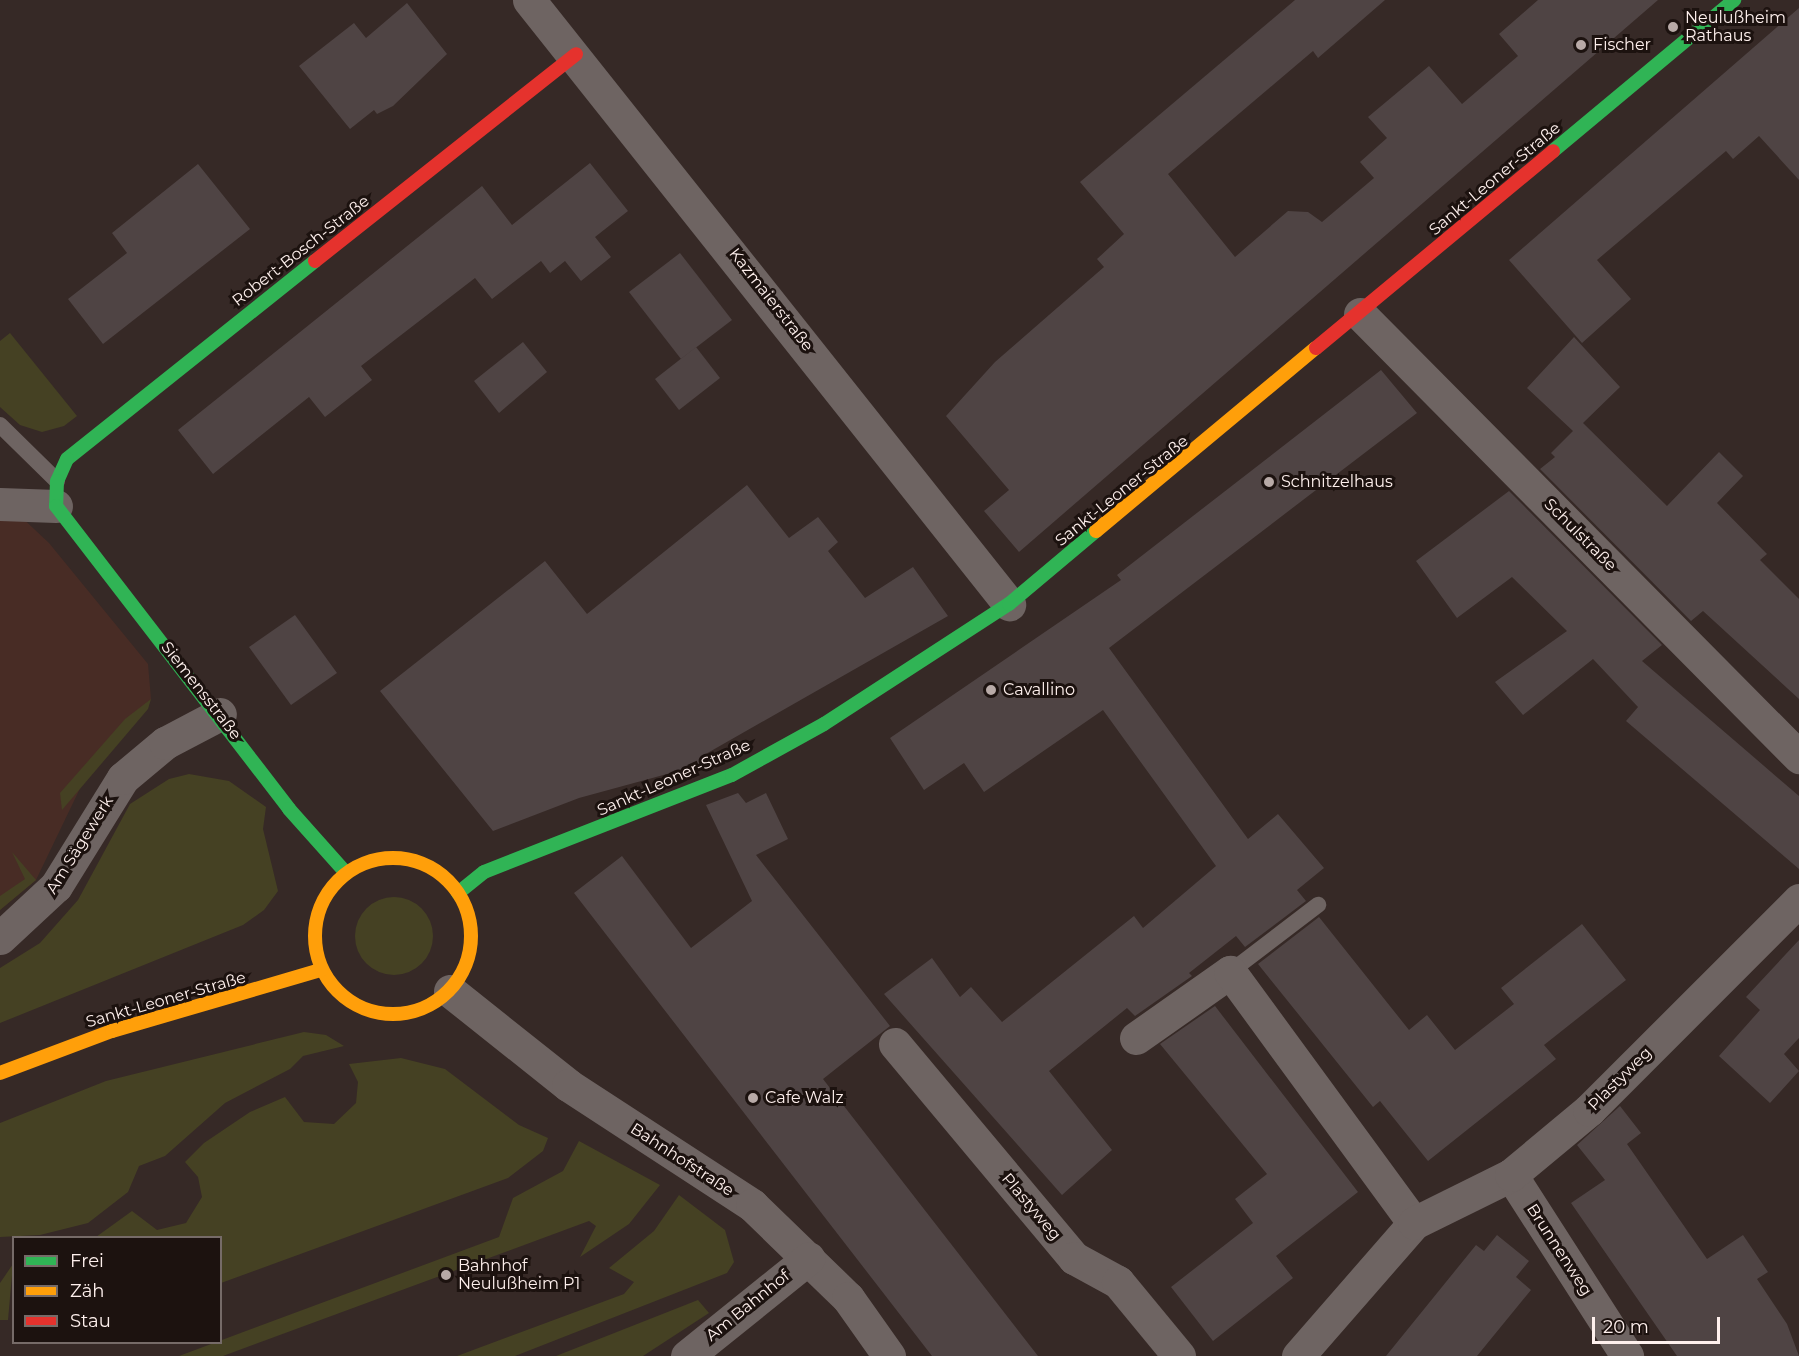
<!DOCTYPE html>
<html>
<head>
<meta charset="utf-8">
<style>
  body { margin:0 }
  #map { position:relative; width:1799px; height:1356px; overflow:hidden; background:#362926; font-family:Montserrat,sans-serif }
  div>[style] { position:absolute }
  .built>* { inset:0; background:#482c25 }
  .green>* { inset:0; background:#454123 }
  .round { border-radius:50% }
  .building>* { inset:0; background:#4f4444 }
  .lane>* { height:16px; margin:-8px; padding:0 8px; transform-origin:8px; border-radius:8px; background:#6e6462 }
  .street>* { height:33px; margin:-16.5px; padding:0 16.5px; transform-origin:16.5px; border-radius:16.5px; background:#6e6462 }
  .fast>* { height:14px; margin:-7px; padding:0 7px; transform-origin:7px; border-radius:7px; background:#30b455 }
  .slow>* { height:14px; margin:-7px; padding:0 7px; transform-origin:7px; border-radius:7px; background:#ff9f0a }
  .slow>.ring { margin:-7px; padding:0; box-sizing:content-box; background:none; border:14px solid #ff9f0a; border-radius:50% }
  .jam>* { height:14px; margin:-7px; padding:0 7px; transform-origin:7px; border-radius:7px; background:#e5322d }
  .dots>* { width:16px; height:16px; translate:-50% -50%; box-sizing:border-box; border:3px solid #1c120f; border-radius:50% }
  span { translate:-50% -50%; white-space:nowrap; text-align:center; line-height:1.15; -webkit-text-stroke:6px #1c120f; paint-order:stroke }
  .poi-label { font-size:16px; color:#fef0ed }
  .left { translate:0 -50%; text-align:left }
  .street-label { font-size:16px; color:#fef0ed }
  .legend { position:absolute; left:12px; top:1236px; width:210px; height:108px; box-sizing:border-box; background:#1c120f; border:2px solid #766b68; margin:0; padding:8px 10px; list-style:none; font-size:18px; color:#fef0ed }
  .legend li { display:flex; align-items:center; gap:12px; height:30px }
  .legend b { width:30px; border:2px solid #766b68 }
  .scale { position:absolute; left:1592px; top:1317px; width:128px; height:27px; box-sizing:border-box; border:3px solid #fef0ed; border-top:0; padding-left:8px; font-size:18px; line-height:21px; white-space:nowrap; color:#fef0ed; -webkit-text-stroke:4px #1c120f; paint-order:stroke }
</style>
</head>
<body>
<div id="map">
  <div class="built">
    <i style="clip-path:polygon(0 497px,49px 543px,148px 664px,151px 699px,86px 776px,36px 880px,0 910px)"></i>
  </div>
  <div class="green">
    <i style="clip-path:polygon(10px 333px,77px 416px,64px 426px,42px 432px,20px 425px,0 407px,0 341px)"></i>
    <i style="clip-path:polygon(151px 699px,148px 709px,62px 810px,60px 793px,125px 719px)"></i>
    <i style="clip-path:polygon(189px 774px,229px 781px,266px 807px,263px 829px,278px 891px,264px 910px,243px 925px,0 1023px,0 968px,40px 943px,78px 900px,130px 804px,169px 779px)"></i>
    <i style="clip-path:polygon(12px 852px,36px 880px,0 910px,0 896px,25px 879px)"></i>
    <i class="round" style="left:355px;top:897px;width:78px;height:78px"></i>
    <i style="clip-path:polygon(304px 1032px,326px 1035px,344px 1046px,303px 1056px,290px 1069px,225px 1103px,165px 1156px,139px 1166px,128px 1192px,88px 1223px,40px 1235px,0 1237px,0 1123px,106px 1081px)"></i>
    <i style="clip-path:polygon(401px 1058px,445px 1069px,519px 1125px,548px 1138px,543px 1151px,508px 1178px,221px 1283px,220px 1238px,96px 1237px,132px 1211px,157px 1230px,186px 1223px,202px 1197px,198px 1177px,185px 1162px,204px 1143px,250px 1112px,285px 1097px,304px 1122px,334px 1124px,356px 1103px,358px 1082px,349px 1064px)"></i>
    <i style="clip-path:polygon(579px 1141px,660px 1185px,629px 1224px,580px 1257px,596px 1226px,589px 1221px,223px 1356px,179px 1356px,499px 1237px,513px 1198px,563px 1171px)"></i>
    <i style="clip-path:polygon(679px 1195px,725px 1230px,734px 1262px,727px 1273px,515px 1356px,457px 1356px,624px 1294px,634px 1282px,609px 1268px,654px 1231px)"></i>
    <i style="clip-path:polygon(13px 1264px,8px 1320px,0 1320px,0 1283px)"></i>
    <i style="clip-path:polygon(698px 1300px,709px 1313px,643px 1356px,556px 1356px)"></i>
  </div>
  <div class="building">
    <i style="clip-path:polygon(1295px 0,1385px 0,1318px 58px,1313px 51px,1168px 174px,1235px 257px,1288px 211px,1308px 212px,1322px 222px,1374px 178px,1360px 162px,1387px 138px,1368px 117px,1429px 66px,1462px 104px,1518px 56px,1499px 34px,1538px 0,1658px 0,1019px 552px,984px 511px,1009px 490px,946px 416px,995px 362px,1104px 267px,1097px 259px,1124px 234px,1080px 182px)"></i>
    <i style="clip-path:polygon(407px 3px,447px 54px,393px 106px,377px 114px,374px 110px,350px 129px,299px 66px,354px 23px,366px 38px)"></i>
    <i style="clip-path:polygon(1799px 8px,1799px 180px,1759px 136px,1733px 159px,1726px 151px,1597px 260px,1631px 299px,1582px 343px,1509px 260px)"></i>
    <i style="clip-path:polygon(590px 163px,628px 211px,595px 237px,611px 257px,581px 281px,565px 261px,550px 273px,541px 261px,492px 299px,475px 278px,361px 366px,372px 380px,325px 417px,309px 397px,213px 474px,178px 430px,482px 186px,512px 225px)"></i>
    <i style="clip-path:polygon(198px 164px,250px 229px,103px 344px,68px 299px,127px 253px,112px 233px)"></i>
    <i style="clip-path:polygon(680px 253px,732px 320px,681px 359px,629px 292px)"></i>
    <i style="clip-path:polygon(1574px 337px,1620px 387px,1583px 423px,1667px 506px,1719px 452px,1743px 476px,1717px 503px,1767px 554px,1760px 560px,1799px 599px,1799px 699px,1703px 611px,1691px 621px,1540px 469px,1555px 457px,1551px 453px,1573px 431px,1527px 388px)"></i>
    <i style="clip-path:polygon(523px 342px,547px 372px,499px 413px,474px 381px)"></i>
    <i style="clip-path:polygon(696px 347px,720px 378px,679px 410px,655px 379px)"></i>
    <i style="clip-path:polygon(1381px 370px,1417px 413px,1109px 648px,1248px 839px,1278px 814px,1324px 868px,1297px 890px,1306px 901px,1245px 947px,1236px 936px,1189px 973px,1192px 976px,1135px 1016px,1127px 1008px,1049px 1071px,1112px 1150px,1062px 1195px,884px 994px,932px 958px,960px 997px,971px 987px,1002px 1022px,1134px 916px,1143px 928px,1216px 866px,1103px 710px,984px 792px,964px 763px,924px 790px,890px 738px,1121px 580px,1117px 575px)"></i>
    <i style="clip-path:polygon(747px 485px,789px 538px,818px 517px,838px 542px,828px 551px,865px 598px,913px 567px,948px 616px,704px 755px,711px 762px,579px 798px,493px 831px,380px 691px,545px 561px,587px 614px)"></i>
    <i style="clip-path:polygon(1509px 491px,1662px 645px,1642px 661px,1799px 796px,1799px 869px,1626px 721px,1638px 707px,1593px 659px,1523px 715px,1495px 682px,1567px 631px,1512px 577px,1457px 618px,1416px 561px)"></i>
    <i style="clip-path:polygon(295px 615px,337px 673px,291px 705px,249px 647px)"></i>
    <i style="clip-path:polygon(738px 793px,746px 803px,766px 793px,788px 839px,756px 855px,890px 1026px,823px 1079px,1038px 1356px,932px 1356px,574px 893px,622px 856px,691px 948px,752px 901px,706px 805px)"></i>
    <i style="clip-path:polygon(1319px 917px,1409px 1030px,1427px 1015px,1455px 1050px,1514px 1004px,1501px 988px,1582px 924px,1626px 980px,1544px 1045px,1556px 1059px,1428px 1161px,1380px 1101px,1373px 1107px,1258px 964px)"></i>
    <i style="clip-path:polygon(1799px 940px,1799px 1038px,1784px 1054px,1799px 1071px,1770px 1103px,1719px 1056px,1760px 1010px,1746px 997px)"></i>
    <i style="clip-path:polygon(1215px 1006px,1358px 1192px,1276px 1256px,1293px 1278px,1213px 1341px,1171px 1287px,1253px 1223px,1235px 1199px,1267px 1174px,1160px 1044px)"></i>
    <i style="clip-path:polygon(1620px 1106px,1641px 1133px,1627px 1144px,1707px 1259px,1743px 1235px,1768px 1272px,1757px 1279px,1787px 1324px,1799px 1356px,1677px 1356px,1571px 1203px,1605px 1180px,1577px 1145px)"></i>
    <i style="clip-path:polygon(1497px 1235px,1529px 1261px,1516px 1277px,1531px 1290px,1477px 1356px,1386px 1356px,1476px 1245px,1484px 1251px)"></i>
  </div>
  <div class="lane">
    <i style="left:0;top:425px;width:80px;rotate:44.5deg"></i>
    <i style="left:1230px;top:972px;width:111px;rotate:-37.3deg"></i>
  </div>
  <div class="street">
    <i style="left:529px;top:0;width:772px;rotate:51.53deg"></i>
    <i style="left:1360px;top:314px;width:624px;rotate:45.26deg"></i>
    <i style="left:0;top:504px;width:56px;rotate:2deg"></i>
    <i style="left:0;top:938px;width:76px;rotate:-42.9deg"></i>
    <i style="left:56px;top:886px;width:127px;rotate:-58.2deg"></i>
    <i style="left:123px;top:778px;width:55px;rotate:-39.8deg"></i>
    <i style="left:165px;top:743px;width:62px;rotate:-27.8deg"></i>
    <i style="left:450px;top:991px;width:151px;rotate:38.5deg"></i>
    <i style="left:568px;top:1085px;width:220px;rotate:33.1deg"></i>
    <i style="left:752px;top:1205px;width:134px;rotate:44.1deg"></i>
    <i style="left:848px;top:1298px;width:71px;rotate:54.7deg"></i>
    <i style="left:1136px;top:1038px;width:115px;rotate:-35.1deg"></i>
    <i style="left:1230px;top:972px;width:311px;rotate:53.8deg"></i>
    <i style="left:895px;top:1044px;width:279px;rotate:50.1deg"></i>
    <i style="left:1074px;top:1258px;width:50px;rotate:28.6deg"></i>
    <i style="left:1118px;top:1282px;width:96px;rotate:50.5deg"></i>
    <i style="left:1511px;top:1175px;width:215px;rotate:57.3deg"></i>
    <i style="left:687px;top:1356px;width:156px;rotate:-38.8deg"></i>
    <i style="left:1298px;top:1356px;width:176px;rotate:-48.9deg"></i>
    <i style="left:1414px;top:1223px;width:108px;rotate:-26.3deg"></i>
    <i style="left:1511px;top:1175px;width:102px;rotate:-39.8deg"></i>
    <i style="left:1589px;top:1110px;width:297px;rotate:-45deg"></i>
  </div>
  <div class="fast">
    <i style="left:1553px;top:151px;width:236px;rotate:-39.8deg"></i>
    <i style="left:315px;top:261px;width:317px;rotate:141.4deg"></i>
    <i style="left:67px;top:459px;width:24px;rotate:114deg"></i>
    <i style="left:57px;top:481px;width:25px;rotate:92deg"></i>
    <i style="left:56px;top:506px;width:382px;rotate:52.4deg"></i>
    <i style="left:289px;top:809px;width:86px;rotate:48.3deg"></i>
    <i style="left:458px;top:893px;width:33px;rotate:-39deg"></i>
    <i style="left:484px;top:872px;width:266px;rotate:-21.4deg"></i>
    <i style="left:732px;top:775px;width:105px;rotate:-29deg"></i>
    <i style="left:824px;top:724px;width:221px;rotate:-33deg"></i>
    <i style="left:1009px;top:604px;width:114px;rotate:-40deg"></i>
  </div>
  <div class="slow">
    <i style="left:1096px;top:531px;width:286px;rotate:-39.8deg"></i>
    <i class="ring" style="left:315px;top:858px;width:142px;height:142px"></i>
    <i style="left:0;top:1073px;width:120px;rotate:-20.6deg"></i>
    <i style="left:112px;top:1031px;width:218px;rotate:-16.3deg"></i>
  </div>
  <div class="jam">
    <i style="left:315px;top:261px;width:333px;rotate:-38.4deg"></i>
    <i style="left:1316px;top:348px;width:308px;rotate:-39.7deg"></i>
  </div>
  <div class="dots">
    <i style="left:1673px;top:27px;background:#b8aaa7"></i>
    <i style="left:1581px;top:45px;background:#b8aaa7"></i>
    <i style="left:1269px;top:482px;background:#b8aaa7"></i>
    <i style="left:991px;top:690px;background:#b8aaa7"></i>
    <i style="left:753px;top:1098px;background:#b8aaa7"></i>
    <i style="left:446px;top:1275px;background:#b8aaa7"></i>
  </div>
  <div class="poi-label">
    <span class="left" style="left:1685px;top:27px">Neulußheim<br>Rathaus</span>
    <span class="left" style="left:1593px;top:45px">Fischer</span>
    <span class="left" style="left:1281px;top:482px">Schnitzelhaus</span>
    <span class="left" style="left:1003px;top:690px">Cavallino</span>
    <span class="left" style="left:765px;top:1098px">Cafe Walz</span>
    <span class="left" style="left:458px;top:1275px">Bahnhof<br>Neulußheim P1</span>
  </div>
  <div class="street-label">
    <span style="left:1495px;top:179px;rotate:-40deg">Sankt-Leoner-Straße</span>
    <span style="left:301px;top:251px;rotate:-38deg">Robert-Bosch-Straße</span>
    <span style="left:771px;top:300px;rotate:52deg">Kazmaierstraße</span>
    <span style="left:1122px;top:491px;rotate:-39deg">Sankt-Leoner-Straße</span>
    <span style="left:1580px;top:535px;rotate:45deg">Schulstraße</span>
    <span style="left:201px;top:691px;rotate:52deg">Siemensstraße</span>
    <span style="left:674px;top:778px;rotate:-24deg">Sankt-Leoner-Straße</span>
    <span style="left:80px;top:845px;rotate:-58deg">Am Sägewerk</span>
    <span style="left:166px;top:1000px;rotate:-16deg">Sankt-Leoner-Straße</span>
    <span style="left:1620px;top:1079px;rotate:-45deg">Plastyweg</span>
    <span style="left:682px;top:1160px;rotate:33deg">Bahnhofstraße</span>
    <span style="left:1031px;top:1207px;rotate:50deg">Plastyweg</span>
    <span style="left:1559px;top:1250px;rotate:57deg">Brunnenweg</span>
    <span style="left:748px;top:1306px;rotate:-39deg">Am Bahnhof</span>
  </div>
  <ul class="legend">
  <li><b style="height:8px;background:#30b455"></b>Frei</li>
  <li><b style="height:8px;background:#ff9f0a"></b>Zäh</li>
  <li><b style="height:8px;background:#e5322d"></b>Stau</li>
  </ul>
  <div class="scale">20 m</div>
</div>
</body>
</html>
